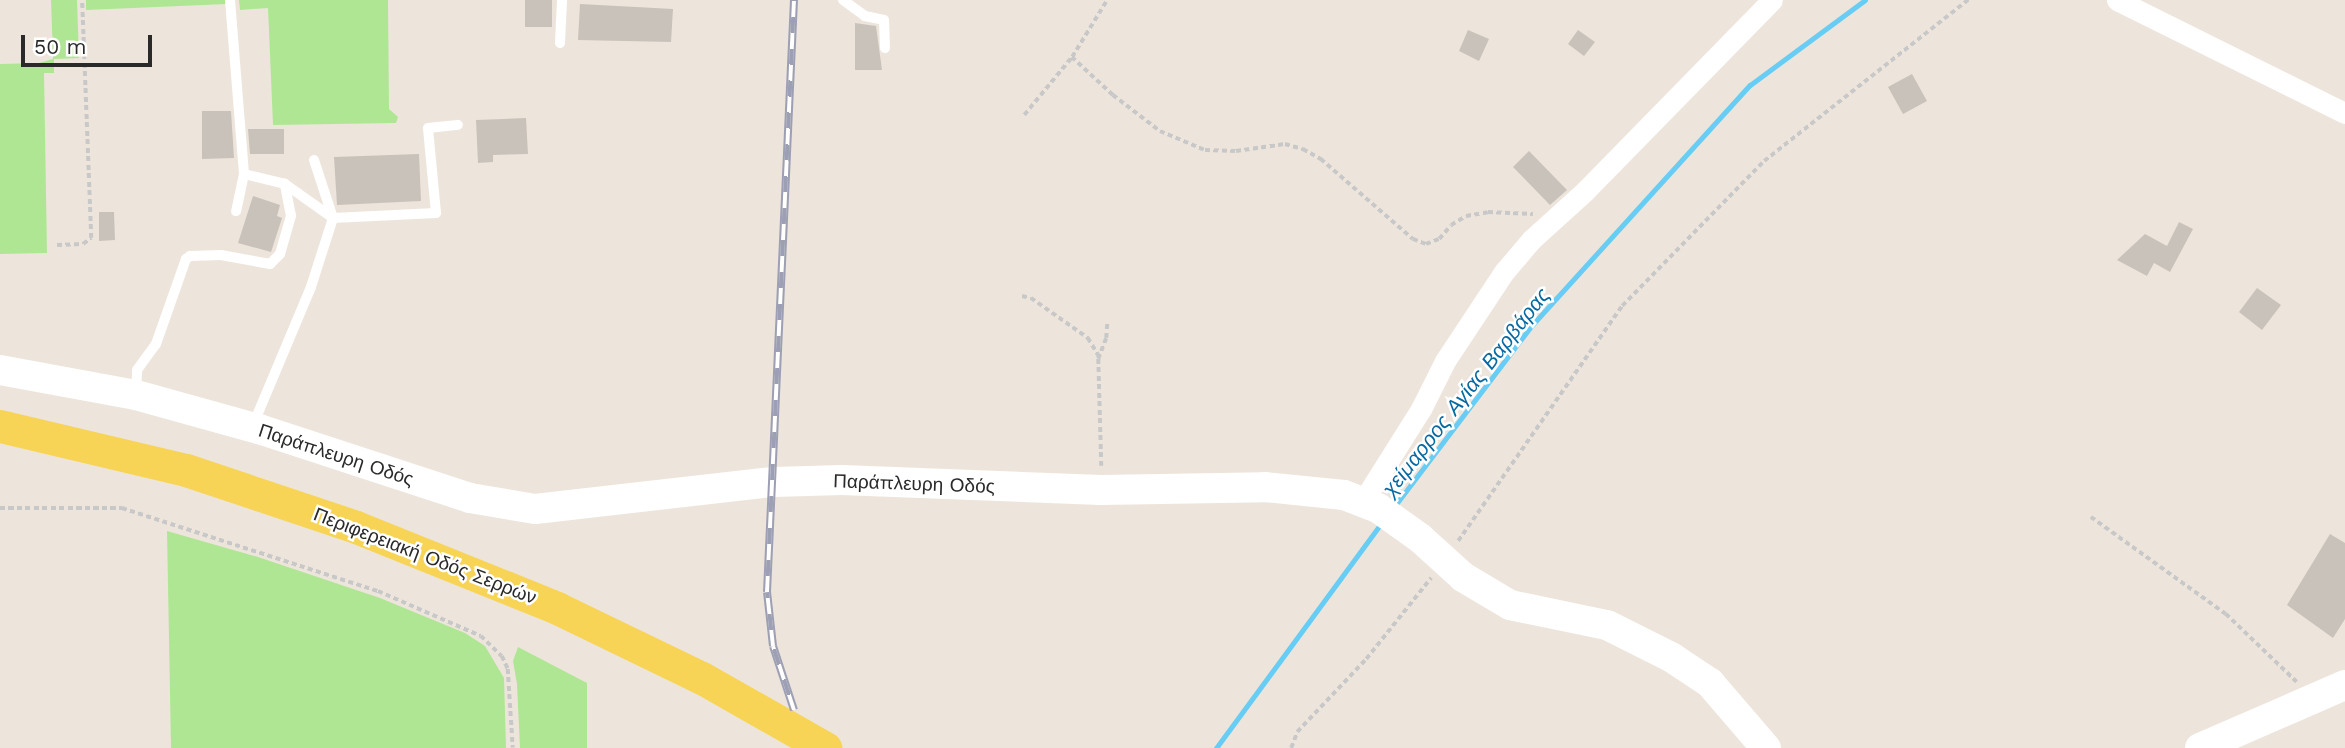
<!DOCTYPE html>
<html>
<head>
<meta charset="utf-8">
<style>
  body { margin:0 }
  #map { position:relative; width:2345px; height:748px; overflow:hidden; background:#ede5db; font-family:"Work Sans",sans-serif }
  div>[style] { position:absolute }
  .green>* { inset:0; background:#afe694 }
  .stream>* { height:5px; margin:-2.5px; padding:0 2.5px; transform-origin:2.5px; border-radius:2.5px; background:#68cdf4 }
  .building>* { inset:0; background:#c8c2bb }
  .path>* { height:3.5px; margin-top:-1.75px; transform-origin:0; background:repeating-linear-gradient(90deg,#c8c8c8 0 5px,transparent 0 8.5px) }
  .lane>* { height:10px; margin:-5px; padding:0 5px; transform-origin:5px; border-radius:5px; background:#fff }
  .street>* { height:21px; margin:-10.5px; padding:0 10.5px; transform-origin:10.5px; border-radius:10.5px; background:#fff }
  .secondary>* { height:30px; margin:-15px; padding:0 15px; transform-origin:15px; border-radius:15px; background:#fff }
  .primary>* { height:33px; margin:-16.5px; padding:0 16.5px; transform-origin:16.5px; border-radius:16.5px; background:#f7d455 }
  .rail>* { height:8px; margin-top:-4px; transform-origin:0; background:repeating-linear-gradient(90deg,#fff 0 16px,#9da0b5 0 32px); box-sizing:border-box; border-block:2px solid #9da0b5 }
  span { translate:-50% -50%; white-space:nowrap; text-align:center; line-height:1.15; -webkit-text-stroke:5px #fff; paint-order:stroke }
  .street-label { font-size:19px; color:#2a2a2a }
  .water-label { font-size:21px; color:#0769a1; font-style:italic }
  .scale { position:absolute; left:21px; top:35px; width:131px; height:32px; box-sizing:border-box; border:4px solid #2a2a2a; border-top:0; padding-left:9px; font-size:21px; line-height:24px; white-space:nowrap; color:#2a2a2a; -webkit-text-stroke:5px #fff; paint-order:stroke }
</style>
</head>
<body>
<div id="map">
  <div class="green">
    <i style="clip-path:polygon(51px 0,77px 0,79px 58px,54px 59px,54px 73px,44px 73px,47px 253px,0 254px,0 64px,39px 63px,53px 59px)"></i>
    <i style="clip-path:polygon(86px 0,227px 0,227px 4px,86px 10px)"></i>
    <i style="clip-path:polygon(239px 0,388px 0,389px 109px,398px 117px,396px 123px,273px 125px,268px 8px,240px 10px)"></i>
    <i style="clip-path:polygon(167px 531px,258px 557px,380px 598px,465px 633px,485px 646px,504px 678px,506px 748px,171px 748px)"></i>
    <i style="clip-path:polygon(518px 647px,587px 683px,587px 748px,520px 748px,517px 684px,513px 661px)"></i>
  </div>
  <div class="stream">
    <i style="left:1393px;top:508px;width:230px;rotate:-52.8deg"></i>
    <i style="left:1532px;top:325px;width:324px;rotate:-47.8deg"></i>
    <i style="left:1750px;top:85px;width:143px;rotate:-36.5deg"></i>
    <i style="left:1216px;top:748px;width:282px;rotate:-53.7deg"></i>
  </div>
  <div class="building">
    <i style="clip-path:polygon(525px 0,552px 0,552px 27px,525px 27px)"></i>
    <i style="clip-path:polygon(580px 4px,673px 9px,671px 42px,578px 40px)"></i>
    <i style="clip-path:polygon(855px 23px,876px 26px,882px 70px,855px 70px)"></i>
    <i style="clip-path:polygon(1468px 30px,1489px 39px,1479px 61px,1459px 51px)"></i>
    <i style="clip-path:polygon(1578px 30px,1595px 42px,1584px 56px,1568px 44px)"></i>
    <i style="clip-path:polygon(1912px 74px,1927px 101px,1903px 114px,1888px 87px)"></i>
    <i style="clip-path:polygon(202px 111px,231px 111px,234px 158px,202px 159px)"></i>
    <i style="clip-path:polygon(526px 118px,528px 154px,493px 155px,493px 162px,478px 163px,476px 120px)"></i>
    <i style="clip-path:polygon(248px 129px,284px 129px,284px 154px,250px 154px)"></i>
    <i style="clip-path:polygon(1529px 151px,1567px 190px,1550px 205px,1513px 167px)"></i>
    <i style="clip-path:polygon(419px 154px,421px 201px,337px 205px,334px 157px)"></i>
    <i style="clip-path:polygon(253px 196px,280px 205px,277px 216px,282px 218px,271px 252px,238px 243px)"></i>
    <i style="clip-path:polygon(99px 212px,114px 212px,115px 240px,99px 241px)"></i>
    <i style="clip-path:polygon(2179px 222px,2193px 229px,2170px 272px,2154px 263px,2147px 276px,2117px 260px,2145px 234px,2167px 246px)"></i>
    <i style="clip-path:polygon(2257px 288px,2281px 305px,2262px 330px,2239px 312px)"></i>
    <i style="clip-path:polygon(2330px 534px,2345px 543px,2345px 619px,2333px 638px,2287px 605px)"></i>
  </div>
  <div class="path">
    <i style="left:1072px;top:57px;width:56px;rotate:42.8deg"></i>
    <i style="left:1113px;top:95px;width:59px;rotate:37.5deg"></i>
    <i style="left:1160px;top:131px;width:49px;rotate:22.9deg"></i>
    <i style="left:1205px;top:150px;width:31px;rotate:2deg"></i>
    <i style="left:1236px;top:151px;width:49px;rotate:-8.1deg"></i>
    <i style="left:1285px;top:144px;width:19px;rotate:16deg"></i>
    <i style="left:1303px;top:149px;width:21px;rotate:29deg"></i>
    <i style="left:1321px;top:159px;width:122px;rotate:41deg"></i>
    <i style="left:1413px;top:239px;width:14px;rotate:21deg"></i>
    <i style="left:1426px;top:244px;width:14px;rotate:-21deg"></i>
    <i style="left:1439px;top:239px;width:18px;rotate:-49deg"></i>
    <i style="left:1451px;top:225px;width:17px;rotate:-31deg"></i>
    <i style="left:1466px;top:216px;width:22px;rotate:-10deg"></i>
    <i style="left:1488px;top:212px;width:45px;rotate:2.5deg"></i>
    <i style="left:1024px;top:115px;width:75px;rotate:-50.4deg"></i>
    <i style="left:1072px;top:57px;width:67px;rotate:-58.4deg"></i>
    <i style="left:57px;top:245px;width:26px;rotate:-2deg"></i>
    <i style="left:83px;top:244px;width:10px;rotate:-37deg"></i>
    <i style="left:91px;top:238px;width:238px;rotate:-92.2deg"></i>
    <i style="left:1022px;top:296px;width:9px;rotate:13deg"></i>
    <i style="left:1031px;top:298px;width:70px;rotate:35.1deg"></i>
    <i style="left:1088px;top:338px;width:21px;rotate:59deg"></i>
    <i style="left:1101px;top:466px;width:107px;rotate:-91.6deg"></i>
    <i style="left:1098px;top:359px;width:22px;rotate:-69deg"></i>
    <i style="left:1106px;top:338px;width:14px;rotate:-86deg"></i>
    <i style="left:0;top:508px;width:122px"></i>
    <i style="left:122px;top:508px;width:269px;rotate:18deg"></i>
    <i style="left:378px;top:591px;width:112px;rotate:23.6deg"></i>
    <i style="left:481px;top:636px;width:29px;rotate:44deg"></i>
    <i style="left:502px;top:656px;width:14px;rotate:65deg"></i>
    <i style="left:508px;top:669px;width:79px;rotate:86.4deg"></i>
    <i style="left:2091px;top:517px;width:166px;rotate:35.7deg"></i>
    <i style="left:2226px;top:614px;width:98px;rotate:43.8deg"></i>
    <i style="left:1458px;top:541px;width:287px;rotate:-55.1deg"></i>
    <i style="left:1622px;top:306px;width:203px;rotate:-45.6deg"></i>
    <i style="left:1764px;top:161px;width:260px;rotate:-38.3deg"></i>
    <i style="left:1291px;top:748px;width:17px;rotate:-69deg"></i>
    <i style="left:1297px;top:732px;width:100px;rotate:-46.6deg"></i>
    <i style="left:1366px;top:659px;width:104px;rotate:-51.3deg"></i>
  </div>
  <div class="lane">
    <i style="left:230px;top:0;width:175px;rotate:85.4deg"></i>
    <i style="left:244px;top:174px;width:38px;rotate:102deg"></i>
    <i style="left:843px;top:0;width:27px;rotate:36deg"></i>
    <i style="left:865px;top:16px;width:19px;rotate:12deg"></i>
    <i style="left:884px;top:20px;width:28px;rotate:88deg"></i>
    <i style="left:560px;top:43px;width:43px;rotate:-87.3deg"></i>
    <i style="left:314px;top:160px;width:61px;rotate:71.9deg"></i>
    <i style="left:333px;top:218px;width:103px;rotate:-2.8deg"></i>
    <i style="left:436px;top:213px;width:85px;rotate:-95.4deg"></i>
    <i style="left:428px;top:128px;width:30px;rotate:-6deg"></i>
    <i style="left:244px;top:174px;width:42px;rotate:13.7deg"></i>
    <i style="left:285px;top:184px;width:59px;rotate:35.3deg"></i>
    <i style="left:333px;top:218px;width:72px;rotate:107.7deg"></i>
    <i style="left:311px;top:287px;width:150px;rotate:112.8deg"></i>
    <i style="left:136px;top:392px;width:22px;rotate:-87deg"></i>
    <i style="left:137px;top:370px;width:32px;rotate:-54deg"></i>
    <i style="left:156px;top:344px;width:90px;rotate:-70.6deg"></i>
    <i style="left:186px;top:259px;width:5px;rotate:-37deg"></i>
    <i style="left:190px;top:256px;width:31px;rotate:-2deg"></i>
    <i style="left:221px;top:255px;width:50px;rotate:10.4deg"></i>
    <i style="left:270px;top:264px;width:14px;rotate:-45deg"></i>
    <i style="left:280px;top:254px;width:40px;rotate:-74deg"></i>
    <i style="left:291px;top:216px;width:33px;rotate:-101deg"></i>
  </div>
  <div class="street">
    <i style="left:2117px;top:0;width:254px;rotate:26.4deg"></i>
    <i style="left:1363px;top:501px;width:109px;rotate:-57.8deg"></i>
    <i style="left:1421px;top:409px;width:54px;rotate:-63.4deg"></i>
    <i style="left:1445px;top:361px;width:107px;rotate:-56.5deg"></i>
    <i style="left:1504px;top:272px;width:42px;rotate:-49.8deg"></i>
    <i style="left:1531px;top:240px;width:73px;rotate:-42.2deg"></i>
    <i style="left:1585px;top:191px;width:267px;rotate:-45.6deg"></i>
  </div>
  <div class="secondary">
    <i style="left:0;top:370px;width:138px;rotate:10.4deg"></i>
    <i style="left:136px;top:395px;width:128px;rotate:15.5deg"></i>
    <i style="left:259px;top:429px;width:222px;rotate:18.1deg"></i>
    <i style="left:470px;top:498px;width:66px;rotate:9.6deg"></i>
    <i style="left:535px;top:509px;width:240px;rotate:-6.5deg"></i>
    <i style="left:773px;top:482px;width:69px;rotate:-1.7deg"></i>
    <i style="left:842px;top:480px;width:259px;rotate:2.2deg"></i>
    <i style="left:1101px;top:490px;width:164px;rotate:-1deg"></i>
    <i style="left:1265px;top:487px;width:79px;rotate:5.8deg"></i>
    <i style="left:1344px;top:495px;width:36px;rotate:21deg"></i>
    <i style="left:1378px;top:508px;width:52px;rotate:35.5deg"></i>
    <i style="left:1420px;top:538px;width:58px;rotate:42.2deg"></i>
    <i style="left:1463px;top:577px;width:55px;rotate:30.8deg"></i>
    <i style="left:1510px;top:605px;width:99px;rotate:11.7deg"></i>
    <i style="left:1607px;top:625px;width:72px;rotate:26.6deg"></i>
    <i style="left:1671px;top:657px;width:47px;rotate:33.7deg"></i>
    <i style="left:1710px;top:683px;width:86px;rotate:49.3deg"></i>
    <i style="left:2200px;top:748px;width:158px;rotate:-23.5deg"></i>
  </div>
  <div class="primary">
    <i style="left:0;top:426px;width:191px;rotate:13.3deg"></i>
    <i style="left:186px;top:470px;width:179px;rotate:18.5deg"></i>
    <i style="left:356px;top:527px;width:217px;rotate:21.9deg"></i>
    <i style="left:557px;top:608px;width:161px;rotate:25.8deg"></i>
    <i style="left:702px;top:678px;width:142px;rotate:29.6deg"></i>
  </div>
  <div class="rail">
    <i style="left:794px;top:710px;width:67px;rotate:-108.2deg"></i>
    <i style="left:773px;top:646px;width:54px;rotate:-96.3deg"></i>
    <i style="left:767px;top:592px;width:593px;rotate:-87.39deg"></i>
  </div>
  <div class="street-label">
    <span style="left:336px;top:455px;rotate:18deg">Παράπλευρη Οδός</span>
    <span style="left:914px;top:484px;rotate:2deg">Παράπλευρη Οδός</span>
    <span style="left:425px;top:556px;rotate:21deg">Περιφερειακή Οδός Σερρών</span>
  </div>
  <div class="water-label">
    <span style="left:1466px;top:392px;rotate:-52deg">χείμαρρος Αγίας Βαρβάρας</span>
  </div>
  <div class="scale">50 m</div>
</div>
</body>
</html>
